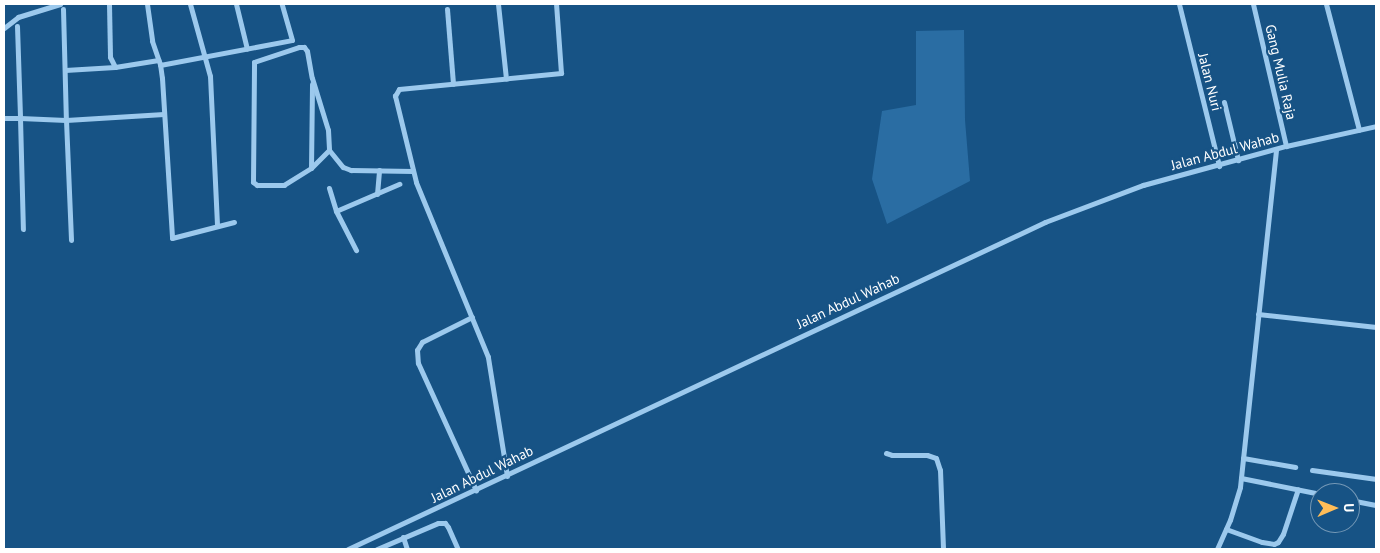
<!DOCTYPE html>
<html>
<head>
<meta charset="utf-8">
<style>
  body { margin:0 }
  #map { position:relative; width:1380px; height:553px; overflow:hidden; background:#175385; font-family:"PT Sans",sans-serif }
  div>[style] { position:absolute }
  .green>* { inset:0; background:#2a6da3 }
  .street>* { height:5px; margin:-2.5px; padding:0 2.5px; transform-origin:2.5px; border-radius:2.5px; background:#9cc9ed }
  span { translate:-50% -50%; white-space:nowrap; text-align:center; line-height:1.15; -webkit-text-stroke:4.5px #175385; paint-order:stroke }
  .street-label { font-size:14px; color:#fff }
  .frame { position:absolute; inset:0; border:5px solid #fff; pointer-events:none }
  .north { position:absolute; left:1310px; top:483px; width:50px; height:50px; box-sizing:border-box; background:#175385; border:1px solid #7498b6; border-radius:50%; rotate:89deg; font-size:14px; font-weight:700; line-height:20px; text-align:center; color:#fff }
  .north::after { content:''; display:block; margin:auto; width:18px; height:22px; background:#ffbd58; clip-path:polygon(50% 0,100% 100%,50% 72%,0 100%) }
</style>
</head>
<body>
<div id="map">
  <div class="green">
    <i style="clip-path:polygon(964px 30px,965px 120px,970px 181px,887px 224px,872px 179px,882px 111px,916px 105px,916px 31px)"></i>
  </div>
  <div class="street">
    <i style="left:109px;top:4px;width:53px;rotate:88.9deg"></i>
    <i style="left:110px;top:57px;width:11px;rotate:63deg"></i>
    <i style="left:115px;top:67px;width:44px;rotate:-9.2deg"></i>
    <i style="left:147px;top:4px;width:37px;rotate:82deg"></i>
    <i style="left:152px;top:41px;width:24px;rotate:71deg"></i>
    <i style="left:160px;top:64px;width:14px;rotate:82deg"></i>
    <i style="left:162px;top:78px;width:160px;rotate:86.4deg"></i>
    <i style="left:172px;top:238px;width:64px;rotate:-14.5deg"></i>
    <i style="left:190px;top:4px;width:75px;rotate:74.5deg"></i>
    <i style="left:210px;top:76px;width:150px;rotate:87.3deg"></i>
    <i style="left:236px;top:4px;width:46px;rotate:76.3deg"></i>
    <i style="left:498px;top:4px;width:75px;rotate:83.9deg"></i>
    <i style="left:1179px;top:4px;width:167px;rotate:76.1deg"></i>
    <i style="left:1253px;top:4px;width:146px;rotate:76.9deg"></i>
    <i style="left:1326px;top:4px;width:130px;rotate:75.3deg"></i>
    <i style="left:63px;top:9px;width:111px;rotate:88.5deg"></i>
    <i style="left:66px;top:120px;width:98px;rotate:-3.5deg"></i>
    <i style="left:447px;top:9px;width:75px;rotate:85.4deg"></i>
    <i style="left:17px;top:26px;width:92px;rotate:88.1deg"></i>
    <i style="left:20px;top:118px;width:46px;rotate:2.5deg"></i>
    <i style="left:66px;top:120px;width:120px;rotate:87.6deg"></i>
    <i style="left:4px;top:28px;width:18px;rotate:-38deg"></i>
    <i style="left:18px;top:17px;width:44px;rotate:-17.2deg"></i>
    <i style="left:160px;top:65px;width:134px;rotate:-10.7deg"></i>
    <i style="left:292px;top:40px;width:37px;rotate:-106deg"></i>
    <i style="left:65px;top:70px;width:50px;rotate:-3.4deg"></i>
    <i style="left:1224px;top:102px;width:60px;rotate:76.4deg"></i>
    <i style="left:4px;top:118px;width:16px"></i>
    <i style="left:20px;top:118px;width:111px;rotate:88.5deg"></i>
    <i style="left:329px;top:150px;width:25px;rotate:135deg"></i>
    <i style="left:311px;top:168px;width:32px;rotate:148deg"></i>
    <i style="left:284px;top:185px;width:27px;rotate:180deg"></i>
    <i style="left:257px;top:185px;width:5px;rotate:-143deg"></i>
    <i style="left:253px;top:182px;width:120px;rotate:-89.5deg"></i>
    <i style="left:254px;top:62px;width:47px;rotate:-18.4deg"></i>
    <i style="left:299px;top:47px;width:5px"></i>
    <i style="left:304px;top:47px;width:5px;rotate:53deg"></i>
    <i style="left:307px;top:51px;width:27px;rotate:80deg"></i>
    <i style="left:312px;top:78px;width:54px;rotate:72.9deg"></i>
    <i style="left:328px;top:130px;width:20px;rotate:87deg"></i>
    <i style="left:329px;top:150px;width:22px;rotate:51deg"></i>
    <i style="left:343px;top:167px;width:9px;rotate:21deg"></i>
    <i style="left:351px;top:170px;width:62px;rotate:0.9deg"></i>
    <i style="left:311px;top:168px;width:84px;rotate:-89.3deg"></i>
    <i style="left:329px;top:188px;width:24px;rotate:73deg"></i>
    <i style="left:336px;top:211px;width:44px;rotate:62.9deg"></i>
    <i style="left:377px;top:194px;width:24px;rotate:-85deg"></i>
    <i style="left:336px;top:211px;width:69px;rotate:-23.2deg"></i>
    <i style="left:1258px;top:314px;width:119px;rotate:6.3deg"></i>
    <i style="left:472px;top:317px;width:56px;rotate:153.4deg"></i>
    <i style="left:422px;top:342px;width:9px;rotate:122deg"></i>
    <i style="left:417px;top:350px;width:13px;rotate:86deg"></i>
    <i style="left:418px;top:363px;width:140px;rotate:65.5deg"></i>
    <i style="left:886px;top:453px;width:6px;rotate:18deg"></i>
    <i style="left:892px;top:455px;width:35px"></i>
    <i style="left:927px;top:455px;width:9px;rotate:18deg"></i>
    <i style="left:936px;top:458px;width:13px;rotate:72deg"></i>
    <i style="left:940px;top:470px;width:79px;rotate:87.8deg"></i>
    <i style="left:1243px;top:458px;width:53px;rotate:9.8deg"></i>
    <i style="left:1312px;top:470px;width:65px;rotate:8deg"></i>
    <i style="left:507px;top:476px;width:121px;rotate:-99.1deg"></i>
    <i style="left:488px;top:357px;width:189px;rotate:-112.4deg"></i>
    <i style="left:416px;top:182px;width:89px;rotate:-103.7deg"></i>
    <i style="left:395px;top:96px;width:8px;rotate:-60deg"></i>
    <i style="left:399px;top:89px;width:163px;rotate:-5.6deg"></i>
    <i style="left:561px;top:73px;width:69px;rotate:-94.1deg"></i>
    <i style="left:1241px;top:478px;width:81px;rotate:11.4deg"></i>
    <i style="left:1350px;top:500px;width:26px;rotate:11deg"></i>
    <i style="left:1226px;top:529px;width:38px;rotate:20deg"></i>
    <i style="left:1262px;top:542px;width:12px;rotate:9deg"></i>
    <i style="left:1274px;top:544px;width:4px;rotate:-27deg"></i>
    <i style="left:1278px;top:542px;width:9px;rotate:-58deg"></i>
    <i style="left:1283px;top:534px;width:47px;rotate:-71.6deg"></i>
    <i style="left:403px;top:537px;width:13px;rotate:72deg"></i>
    <i style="left:348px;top:549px;width:770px;rotate:-25.13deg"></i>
    <i style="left:1045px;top:222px;width:105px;rotate:-20.7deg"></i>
    <i style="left:1143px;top:185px;width:148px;rotate:-15.3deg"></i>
    <i style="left:1286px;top:146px;width:92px;rotate:-12.5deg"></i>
    <i style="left:377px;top:549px;width:66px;rotate:-23.1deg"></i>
    <i style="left:438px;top:523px;width:7px"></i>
    <i style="left:445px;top:523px;width:5px;rotate:53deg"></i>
    <i style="left:448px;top:527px;width:24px;rotate:66deg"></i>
    <i style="left:1217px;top:549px;width:32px;rotate:-66deg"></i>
    <i style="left:1230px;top:520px;width:34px;rotate:-73deg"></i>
    <i style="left:1240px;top:487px;width:340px;rotate:-83.9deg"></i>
  </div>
  <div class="street-label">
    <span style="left:1281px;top:72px;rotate:77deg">Gang Mulia Raja</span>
    <span style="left:1210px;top:82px;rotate:76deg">Jalan Nuri</span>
    <span style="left:1225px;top:151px;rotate:-15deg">Jalan Abdul Wahab</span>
    <span style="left:848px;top:301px;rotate:-25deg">Jalan Abdul Wahab</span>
    <span style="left:482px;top:474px;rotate:-26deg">Jalan Abdul Wahab</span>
  </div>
  <div class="frame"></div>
  <div class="north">U</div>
</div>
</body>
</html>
